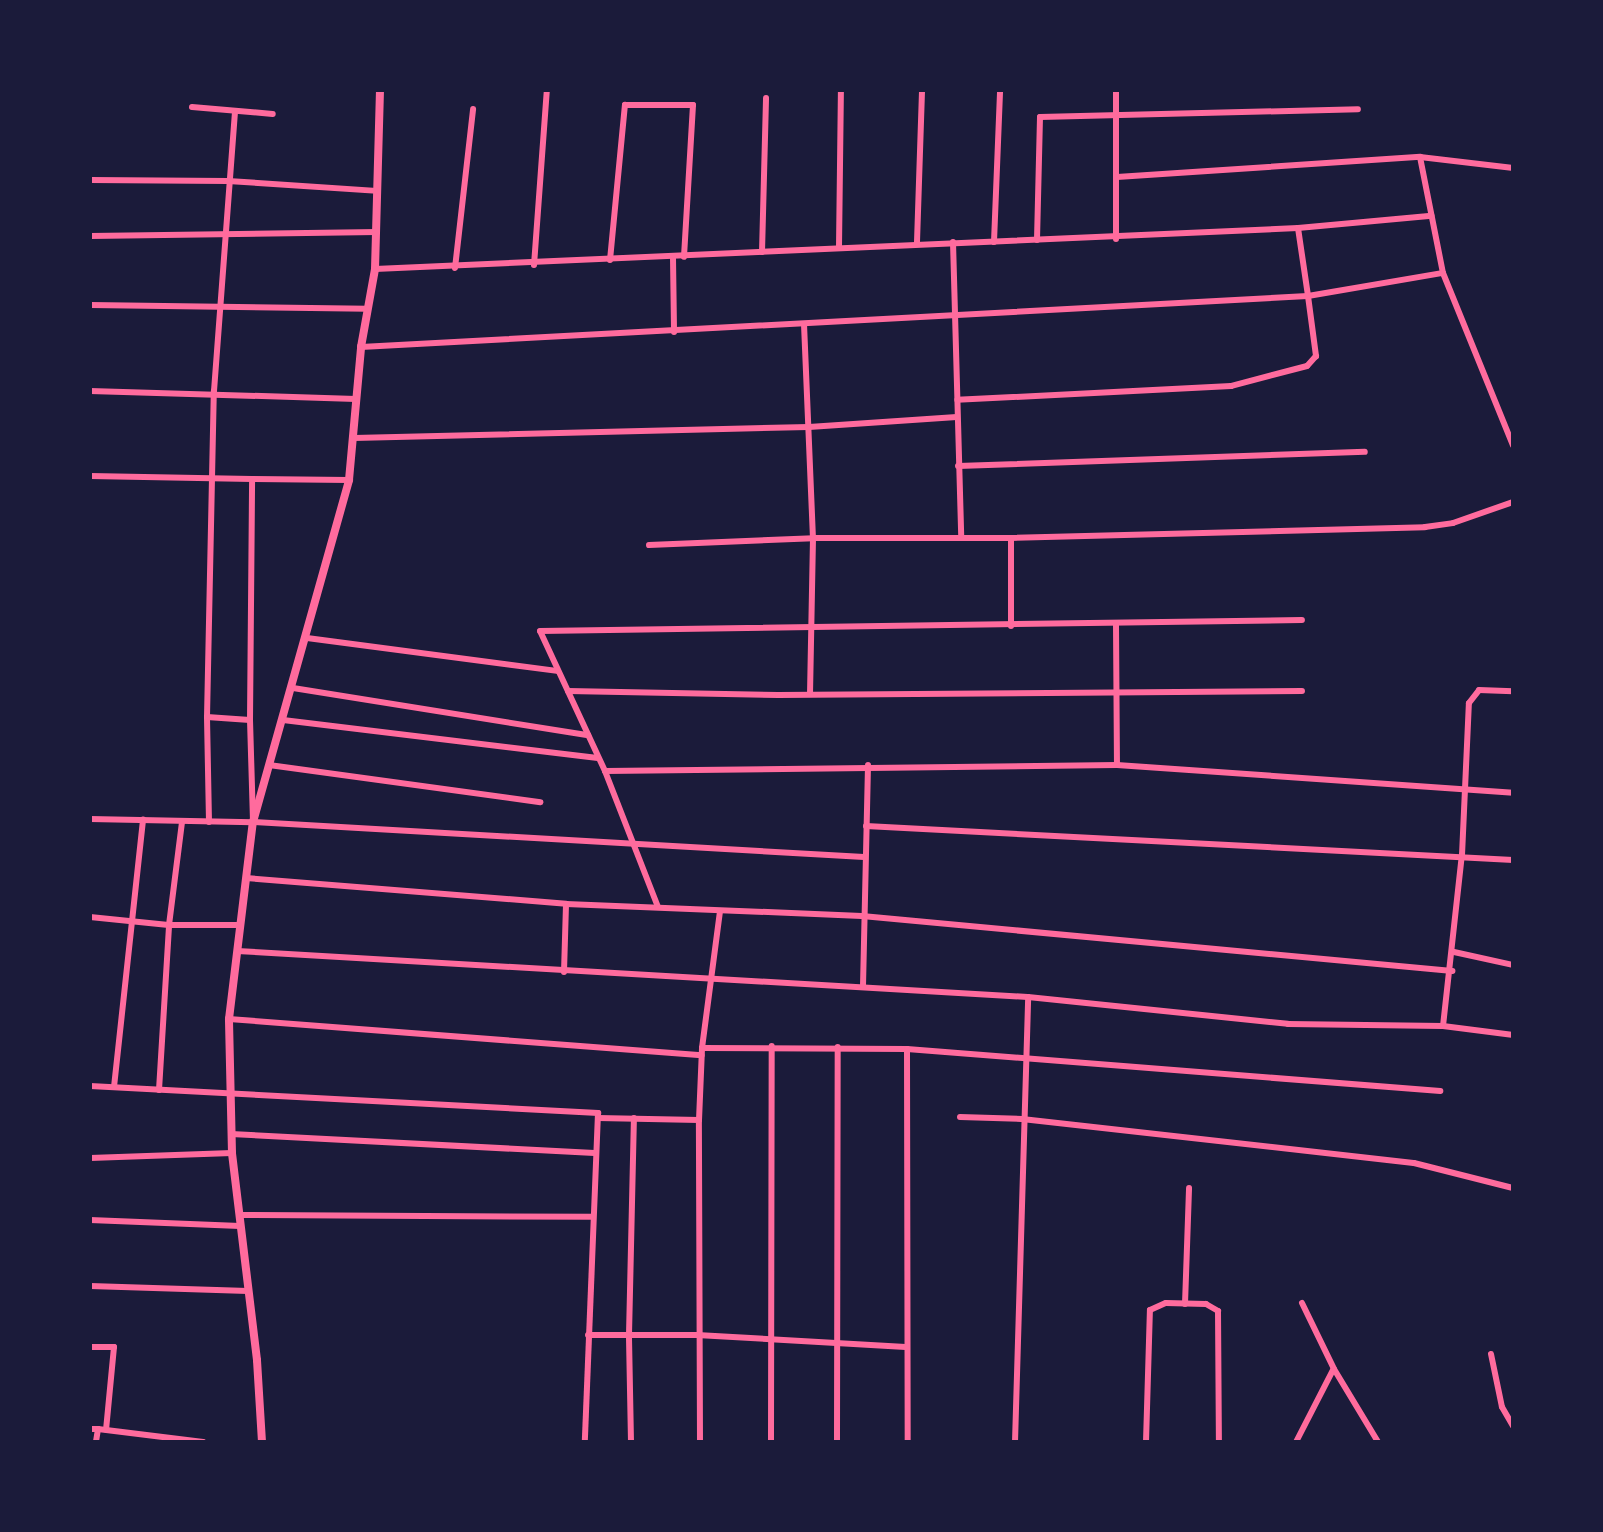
<!DOCTYPE html>
<html>
<head>
<meta charset="utf-8">
<style>
  body { margin:0 }
  #map { position:relative; width:1603px; height:1532px; overflow:hidden; background:#1b1b3a; font-family:"Noto Sans",sans-serif }
  div>[style] { position:absolute }
  .minor>* { height:6px; margin:-3px; padding:0 3px; transform-origin:3px; border-radius:3px; background:#ff6b9d }
  .tertiary>* { height:8px; margin:-4px; padding:0 4px; transform-origin:4px; border-radius:4px; background:#ff6b9d }
  span { translate:-50% -50%; white-space:nowrap; text-align:center; line-height:1.15; -webkit-text-stroke:10px #1b1b3a; paint-order:stroke }
  .frame { position:absolute; inset:0; border:92px solid #1b1b3a; pointer-events:none }
</style>
</head>
<body>
<div id="map">
  <div class="minor">
    <i style="left:1116px;top:90px;width:149px;rotate:90deg"></i>
    <i style="left:192px;top:107px;width:81px;rotate:4.9deg"></i>
    <i style="left:1420px;top:157px;width:118px;rotate:78.8deg"></i>
    <i style="left:1443px;top:273px;width:186px;rotate:67.9deg"></i>
    <i style="left:1117px;top:177px;width:304px;rotate:-3.8deg"></i>
    <i style="left:1420px;top:157px;width:94px;rotate:6.7deg"></i>
    <i style="left:90px;top:180px;width:138px;rotate:0.4deg"></i>
    <i style="left:228px;top:181px;width:149px;rotate:3.8deg"></i>
    <i style="left:1298px;top:228px;width:134px;rotate:-5.2deg"></i>
    <i style="left:90px;top:236px;width:287px;rotate:-0.8deg"></i>
    <i style="left:1037px;top:240px;width:123px;rotate:-88.6deg"></i>
    <i style="left:1040px;top:117px;width:318px;rotate:-1.4deg"></i>
    <i style="left:917px;top:242px;width:152px;rotate:-88.1deg"></i>
    <i style="left:953px;top:242px;width:293px;rotate:88.4deg"></i>
    <i style="left:994px;top:242px;width:152px;rotate:-87.7deg"></i>
    <i style="left:839px;top:247px;width:157px;rotate:-89.3deg"></i>
    <i style="left:762px;top:252px;width:154px;rotate:-88.5deg"></i>
    <i style="left:673px;top:258px;width:74px;rotate:89.2deg"></i>
    <i style="left:610px;top:260px;width:156px;rotate:-84.5deg"></i>
    <i style="left:625px;top:105px;width:68px"></i>
    <i style="left:693px;top:105px;width:152px;rotate:93.4deg"></i>
    <i style="left:534px;top:265px;width:175px;rotate:-85.8deg"></i>
    <i style="left:455px;top:268px;width:160px;rotate:-83.5deg"></i>
    <i style="left:375px;top:269px;width:924px;rotate:-2.54deg"></i>
    <i style="left:1298px;top:228px;width:69px;rotate:81.6deg"></i>
    <i style="left:1308px;top:296px;width:137px;rotate:-9.7deg"></i>
    <i style="left:90px;top:305px;width:277px;rotate:0.8deg"></i>
    <i style="left:804px;top:324px;width:214px;rotate:87.6deg"></i>
    <i style="left:813px;top:538px;width:156px;rotate:91.1deg"></i>
    <i style="left:361px;top:347px;width:948px;rotate:-3.08deg"></i>
    <i style="left:1308px;top:296px;width:61px;rotate:82.4deg"></i>
    <i style="left:1316px;top:356px;width:13px;rotate:132deg"></i>
    <i style="left:1307px;top:366px;width:79px;rotate:165.3deg"></i>
    <i style="left:1231px;top:386px;width:274px;rotate:177.1deg"></i>
    <i style="left:90px;top:391px;width:266px;rotate:1.7deg"></i>
    <i style="left:354px;top:438px;width:455px;rotate:-1.4deg"></i>
    <i style="left:809px;top:427px;width:148px;rotate:-3.9deg"></i>
    <i style="left:958px;top:466px;width:407px;rotate:-2deg"></i>
    <i style="left:90px;top:476px;width:162px;rotate:1.1deg"></i>
    <i style="left:649px;top:545px;width:164px;rotate:-2.4deg"></i>
    <i style="left:813px;top:538px;width:198px"></i>
    <i style="left:1011px;top:538px;width:414px;rotate:-1.5deg"></i>
    <i style="left:1425px;top:527px;width:28px;rotate:-8deg"></i>
    <i style="left:1453px;top:523px;width:64px;rotate:-19.3deg"></i>
    <i style="left:1116px;top:625px;width:140px;rotate:89.6deg"></i>
    <i style="left:1011px;top:626px;width:88px;rotate:-90deg"></i>
    <i style="left:307px;top:638px;width:252px;rotate:7.5deg"></i>
    <i style="left:293px;top:688px;width:299px;rotate:9.1deg"></i>
    <i style="left:568px;top:691px;width:210px;rotate:1.1deg"></i>
    <i style="left:778px;top:695px;width:524px;rotate:-0.44deg"></i>
    <i style="left:207px;top:717px;width:43px;rotate:4deg"></i>
    <i style="left:250px;top:720px;width:102px;rotate:88.3deg"></i>
    <i style="left:253px;top:822px;width:612px;rotate:3.28deg"></i>
    <i style="left:250px;top:720px;width:241px;rotate:-89.5deg"></i>
    <i style="left:252px;top:479px;width:97px;rotate:0.6deg"></i>
    <i style="left:283px;top:720px;width:317px;rotate:6.9deg"></i>
    <i style="left:269px;top:765px;width:274px;rotate:7.8deg"></i>
    <i style="left:605px;top:771px;width:512px;rotate:-0.67deg"></i>
    <i style="left:1117px;top:765px;width:397px;rotate:4deg"></i>
    <i style="left:90px;top:819px;width:163px;rotate:1.1deg"></i>
    <i style="left:209px;top:822px;width:105px;rotate:-91.1deg"></i>
    <i style="left:207px;top:717px;width:326px;rotate:-88.8deg"></i>
    <i style="left:214px;top:391px;width:280px;rotate:-85.7deg"></i>
    <i style="left:866px;top:826px;width:648px;rotate:3.01deg"></i>
    <i style="left:246px;top:878px;width:321px;rotate:4.6deg"></i>
    <i style="left:566px;top:904px;width:296px;rotate:2.3deg"></i>
    <i style="left:862px;top:916px;width:593px;rotate:5.33deg"></i>
    <i style="left:658px;top:907px;width:146px;rotate:-111.3deg"></i>
    <i style="left:605px;top:771px;width:154px;rotate:-114.9deg"></i>
    <i style="left:540px;top:631px;width:762px;rotate:-0.83deg"></i>
    <i style="left:90px;top:917px;width:79px;rotate:5.8deg"></i>
    <i style="left:169px;top:925px;width:71px"></i>
    <i style="left:237px;top:951px;width:792px;rotate:3.33deg"></i>
    <i style="left:1028px;top:997px;width:261px;rotate:5.9deg"></i>
    <i style="left:1288px;top:1024px;width:155px;rotate:0.7deg"></i>
    <i style="left:1443px;top:1026px;width:71px;rotate:7.3deg"></i>
    <i style="left:1454px;top:952px;width:60px;rotate:12.4deg"></i>
    <i style="left:564px;top:972px;width:68px;rotate:-88.3deg"></i>
    <i style="left:863px;top:986px;width:221px;rotate:-88.7deg"></i>
    <i style="left:229px;top:1019px;width:474px;rotate:4.4deg"></i>
    <i style="left:1443px;top:1026px;width:172px;rotate:-83.7deg"></i>
    <i style="left:1462px;top:855px;width:152px;rotate:-87.4deg"></i>
    <i style="left:1469px;top:703px;width:16px;rotate:-52deg"></i>
    <i style="left:1479px;top:690px;width:34px;rotate:2deg"></i>
    <i style="left:702px;top:1048px;width:205px;rotate:0.3deg"></i>
    <i style="left:907px;top:1049px;width:535px;rotate:4.51deg"></i>
    <i style="left:907px;top:1049px;width:393px;rotate:89.9deg"></i>
    <i style="left:90px;top:1086px;width:509px;rotate:3.04deg"></i>
    <i style="left:598px;top:1113px;width:329px;rotate:92.3deg"></i>
    <i style="left:114px;top:1087px;width:269px;rotate:-83.8deg"></i>
    <i style="left:159px;top:1090px;width:165px;rotate:-86.5deg"></i>
    <i style="left:169px;top:925px;width:104px;rotate:-82.8deg"></i>
    <i style="left:960px;top:1117px;width:62px;rotate:1.8deg"></i>
    <i style="left:1022px;top:1119px;width:394px;rotate:6.4deg"></i>
    <i style="left:1414px;top:1163px;width:102px;rotate:14.2deg"></i>
    <i style="left:598px;top:1118px;width:101px;rotate:1.1deg"></i>
    <i style="left:231px;top:1134px;width:364px;rotate:3deg"></i>
    <i style="left:90px;top:1158px;width:142px;rotate:-2deg"></i>
    <i style="left:239px;top:1215px;width:354px;rotate:0.3deg"></i>
    <i style="left:90px;top:1220px;width:150px;rotate:2.3deg"></i>
    <i style="left:90px;top:1286px;width:158px;rotate:1.8deg"></i>
    <i style="left:1302px;top:1303px;width:73px;rotate:64.1deg"></i>
    <i style="left:1334px;top:1369px;width:85px;rotate:58.9deg"></i>
    <i style="left:1185px;top:1304px;width:116px;rotate:-88deg"></i>
    <i style="left:588px;top:1335px;width:109px"></i>
    <i style="left:697px;top:1335px;width:209px;rotate:3.3deg"></i>
    <i style="left:90px;top:1347px;width:24px"></i>
    <i style="left:114px;top:1347px;width:83px;rotate:95.5deg"></i>
    <i style="left:1491px;top:1354px;width:54px;rotate:78.3deg"></i>
    <i style="left:1502px;top:1407px;width:22px;rotate:60deg"></i>
    <i style="left:90px;top:1429px;width:8px"></i>
    <i style="left:98px;top:1429px;width:13px;rotate:99deg"></i>
    <i style="left:98px;top:1429px;width:106px;rotate:7.1deg"></i>
    <i style="left:631px;top:1442px;width:107px;rotate:-91.1deg"></i>
    <i style="left:629px;top:1335px;width:217px;rotate:-88.7deg"></i>
    <i style="left:700px;top:1442px;width:322px;rotate:-90.2deg"></i>
    <i style="left:699px;top:1120px;width:72px;rotate:-87.6deg"></i>
    <i style="left:702px;top:1048px;width:137px;rotate:-82.5deg"></i>
    <i style="left:771px;top:1442px;width:396px;rotate:-89.9deg"></i>
    <i style="left:837px;top:1442px;width:395px;rotate:-89.9deg"></i>
    <i style="left:1015px;top:1442px;width:445px;rotate:-88.3deg"></i>
    <i style="left:1146px;top:1442px;width:132px;rotate:-88.3deg"></i>
    <i style="left:1150px;top:1310px;width:17px;rotate:-24deg"></i>
    <i style="left:1166px;top:1303px;width:40px;rotate:1.4deg"></i>
    <i style="left:1206px;top:1304px;width:14px;rotate:30deg"></i>
    <i style="left:1218px;top:1311px;width:131px;rotate:89.6deg"></i>
    <i style="left:1296px;top:1442px;width:81px;rotate:-62.8deg"></i>
  </div>
  <div class="tertiary">
    <i style="left:262px;top:1442px;width:82px;rotate:-93.5deg"></i>
    <i style="left:257px;top:1360px;width:209px;rotate:-96.9deg"></i>
    <i style="left:232px;top:1153px;width:134px;rotate:-91.3deg"></i>
    <i style="left:229px;top:1019px;width:198px;rotate:-83.1deg"></i>
    <i style="left:253px;top:822px;width:355px;rotate:-74.3deg"></i>
    <i style="left:349px;top:480px;width:134px;rotate:-84.8deg"></i>
    <i style="left:361px;top:347px;width:79px;rotate:-79.8deg"></i>
    <i style="left:375px;top:269px;width:179px;rotate:-88.4deg"></i>
  </div>
  <div class="frame"></div>
</div>
</body>
</html>
